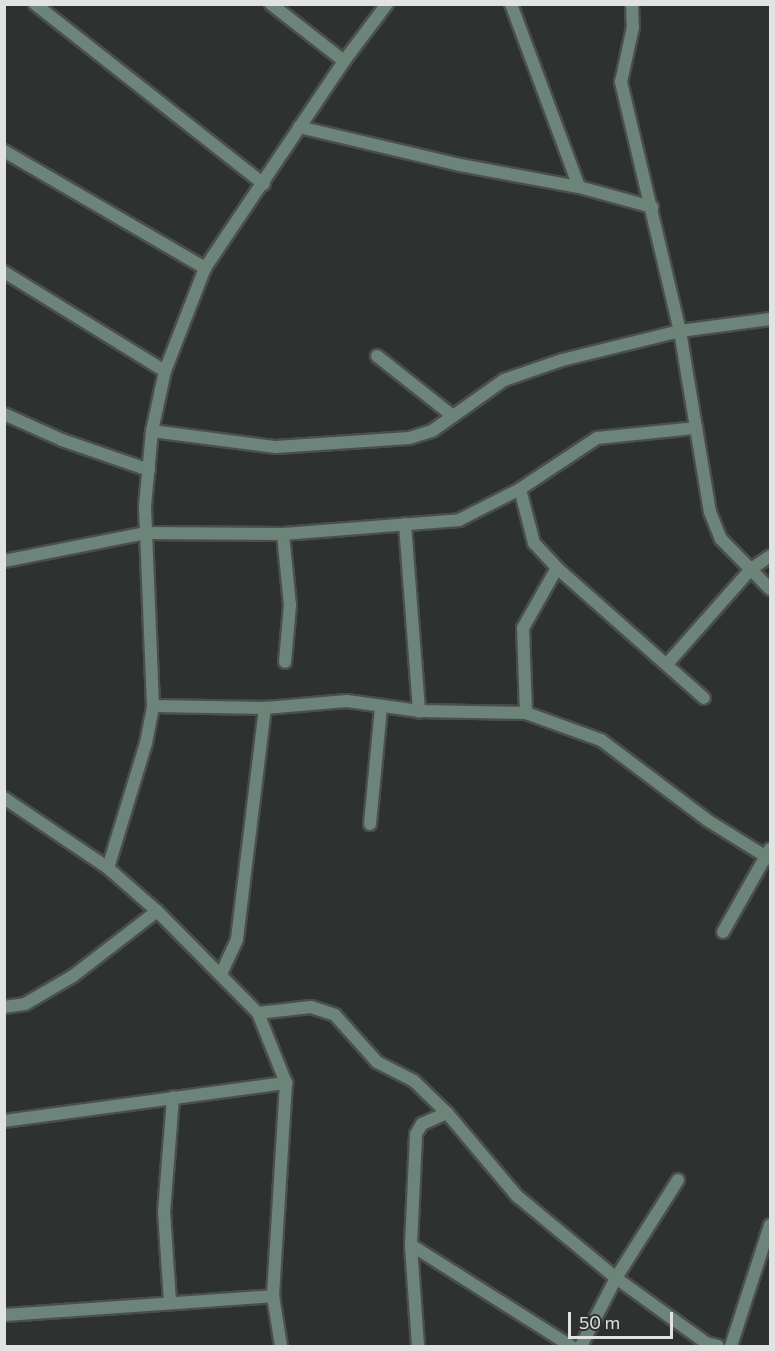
<!DOCTYPE html>
<html>
<head>
<meta charset="utf-8">
<style>
  body { margin:0 }
  #map { position:relative; width:775px; height:1351px; overflow:hidden; background:#2d3230; font-family:Commissioner,sans-serif }
  div>[style] { position:absolute }
  .roads { filter:drop-shadow(2px 0 #4a4e4c) drop-shadow(-2px 0 #4a4e4c) drop-shadow(0 2px #4a4e4c) drop-shadow(0 -2px #4a4e4c) }
  .minor>* { height:12px; margin:-6px; padding:0 6px; transform-origin:6px; border-radius:6px; background:#6d847a }
  .tertiary>* { height:12px; margin:-6px; padding:0 6px; transform-origin:6px; border-radius:6px; background:#6d847a }
  span { translate:-50% -50%; white-space:nowrap; text-align:center; line-height:1.15; -webkit-text-stroke:4.5px #2d3230; paint-order:stroke }
  .frame { position:absolute; inset:0; border:6px solid #e0e3e2; pointer-events:none }
  .scale { position:absolute; left:568px; top:1312px; width:105px; height:27px; box-sizing:border-box; border:3px solid #e0e3e2; border-top:0; padding-left:8px; font-size:18px; line-height:21px; white-space:nowrap; color:#e0e3e2; -webkit-text-stroke:4px #2d3230; paint-order:stroke }
</style>
</head>
<body>
<div id="map">
  <div class="roads">
    <div class="minor">
      <i style="left:35px;top:4px;width:291px;rotate:38.2deg"></i>
      <i style="left:271px;top:4px;width:93px;rotate:38deg"></i>
      <i style="left:511px;top:4px;width:195px;rotate:69.6deg"></i>
      <i style="left:632px;top:4px;width:23px;rotate:88deg"></i>
      <i style="left:633px;top:27px;width:56px;rotate:102.3deg"></i>
      <i style="left:621px;top:82px;width:256px;rotate:76.7deg"></i>
      <i style="left:680px;top:331px;width:183px;rotate:80.6deg"></i>
      <i style="left:710px;top:512px;width:29px;rotate:68deg"></i>
      <i style="left:721px;top:539px;width:70px;rotate:45.6deg"></i>
      <i style="left:299px;top:127px;width:165px;rotate:13.3deg"></i>
      <i style="left:460px;top:165px;width:121px;rotate:10.5deg"></i>
      <i style="left:579px;top:187px;width:76px;rotate:15.3deg"></i>
      <i style="left:4px;top:151px;width:233px;rotate:30.2deg"></i>
      <i style="left:4px;top:272px;width:189px;rotate:31.6deg"></i>
      <i style="left:377px;top:356px;width:97px;rotate:38.3deg"></i>
      <i style="left:4px;top:414px;width:64px;rotate:24.1deg"></i>
      <i style="left:62px;top:440px;width:92px;rotate:19deg"></i>
      <i style="left:152px;top:431px;width:125px;rotate:7.4deg"></i>
      <i style="left:276px;top:447px;width:133px;rotate:-3.9deg"></i>
      <i style="left:409px;top:438px;width:24px;rotate:-17deg"></i>
      <i style="left:432px;top:431px;width:88px;rotate:-35.3deg"></i>
      <i style="left:504px;top:380px;width:61px;rotate:-19deg"></i>
      <i style="left:562px;top:360px;width:122px;rotate:-13.8deg"></i>
      <i style="left:680px;top:331px;width:91px;rotate:-7.6deg"></i>
      <i style="left:520px;top:489px;width:56px;rotate:75.5deg"></i>
      <i style="left:534px;top:543px;width:34px;rotate:47deg"></i>
      <i style="left:557px;top:568px;width:196px;rotate:41.5deg"></i>
      <i style="left:405px;top:524px;width:188px;rotate:85.7deg"></i>
      <i style="left:283px;top:534px;width:71px;rotate:84.4deg"></i>
      <i style="left:290px;top:605px;width:57px;rotate:95deg"></i>
      <i style="left:4px;top:561px;width:144px;rotate:-11.2deg"></i>
      <i style="left:145px;top:533px;width:138px;rotate:0.4deg"></i>
      <i style="left:283px;top:534px;width:177px;rotate:-4.5deg"></i>
      <i style="left:459px;top:520px;width:68px;rotate:-26.9deg"></i>
      <i style="left:520px;top:489px;width:92px;rotate:-33.5deg"></i>
      <i style="left:597px;top:438px;width:100px;rotate:-5.8deg"></i>
      <i style="left:667px;top:664px;width:127px;rotate:-48.5deg"></i>
      <i style="left:751px;top:569px;width:23px;rotate:-34deg"></i>
      <i style="left:153px;top:706px;width:112px;rotate:1deg"></i>
      <i style="left:265px;top:708px;width:82px;rotate:-4.9deg"></i>
      <i style="left:347px;top:701px;width:73px;rotate:7.9deg"></i>
      <i style="left:419px;top:711px;width:107px;rotate:1.1deg"></i>
      <i style="left:526px;top:713px;width:80px;rotate:19.8deg"></i>
      <i style="left:601px;top:740px;width:133px;rotate:37deg"></i>
      <i style="left:707px;top:820px;width:74px;rotate:31.8deg"></i>
      <i style="left:526px;top:713px;width:85px;rotate:-92deg"></i>
      <i style="left:523px;top:628px;width:69px;rotate:-60.5deg"></i>
      <i style="left:370px;top:824px;width:117px;rotate:-84.6deg"></i>
      <i style="left:108px;top:868px;width:131px;rotate:-73.1deg"></i>
      <i style="left:146px;top:743px;width:38px;rotate:-79deg"></i>
      <i style="left:153px;top:706px;width:200px;rotate:-92.3deg"></i>
      <i style="left:145px;top:506px;width:75px;rotate:-84.7deg"></i>
      <i style="left:152px;top:431px;width:61px;rotate:-77.8deg"></i>
      <i style="left:165px;top:371px;width:110px;rotate:-68.8deg"></i>
      <i style="left:205px;top:268px;width:249px;rotate:-56.1deg"></i>
      <i style="left:344px;top:61px;width:71px;rotate:-53deg"></i>
      <i style="left:723px;top:932px;width:95px;rotate:-60.5deg"></i>
      <i style="left:221px;top:974px;width:38px;rotate:-65deg"></i>
      <i style="left:237px;top:939px;width:233px;rotate:-83.1deg"></i>
      <i style="left:4px;top:1007px;width:21px;rotate:-8deg"></i>
      <i style="left:25px;top:1004px;width:56px;rotate:-30.3deg"></i>
      <i style="left:73px;top:976px;width:106px;rotate:-37.7deg"></i>
      <i style="left:258px;top:1013px;width:53px;rotate:-6.5deg"></i>
      <i style="left:311px;top:1007px;width:25px;rotate:18deg"></i>
      <i style="left:335px;top:1015px;width:63px;rotate:48.2deg"></i>
      <i style="left:377px;top:1062px;width:42px;rotate:27.2deg"></i>
      <i style="left:414px;top:1081px;width:46px;rotate:44.1deg"></i>
      <i style="left:447px;top:1113px;width:109px;rotate:49.9deg"></i>
      <i style="left:517px;top:1196px;width:129px;rotate:39.6deg"></i>
      <i style="left:616px;top:1278px;width:111px;rotate:35.8deg"></i>
      <i style="left:706px;top:1343px;width:12px;rotate:14deg"></i>
      <i style="left:4px;top:1121px;width:285px;rotate:-7.7deg"></i>
      <i style="left:411px;top:1245px;width:189px;rotate:32.3deg"></i>
      <i style="left:170px;top:1302px;width:90px;rotate:-93.8deg"></i>
      <i style="left:164px;top:1212px;width:115px;rotate:-85.5deg"></i>
      <i style="left:4px;top:1315px;width:270px;rotate:-4deg"></i>
      <i style="left:418px;top:1346px;width:101px;rotate:-94deg"></i>
      <i style="left:411px;top:1245px;width:111px;rotate:-87.4deg"></i>
      <i style="left:416px;top:1134px;width:12px;rotate:-59deg"></i>
      <i style="left:422px;top:1124px;width:27px;rotate:-24deg"></i>
      <i style="left:581px;top:1346px;width:76px;rotate:-62.8deg"></i>
      <i style="left:616px;top:1278px;width:116px;rotate:-57.7deg"></i>
      <i style="left:731px;top:1346px;width:127px;rotate:-72.1deg"></i>
    </div>
    <div class="tertiary">
      <i style="left:4px;top:798px;width:125px;rotate:33.9deg"></i>
      <i style="left:108px;top:868px;width:65px;rotate:41.3deg"></i>
      <i style="left:157px;top:911px;width:144px;rotate:45.3deg"></i>
      <i style="left:258px;top:1013px;width:75px;rotate:68.2deg"></i>
      <i style="left:286px;top:1083px;width:213px;rotate:93.5deg"></i>
      <i style="left:273px;top:1296px;width:51px;rotate:80.9deg"></i>
    </div>
  </div>
  <div class="frame"></div>
  <div class="scale">50 m</div>
</div>
</body>
</html>
